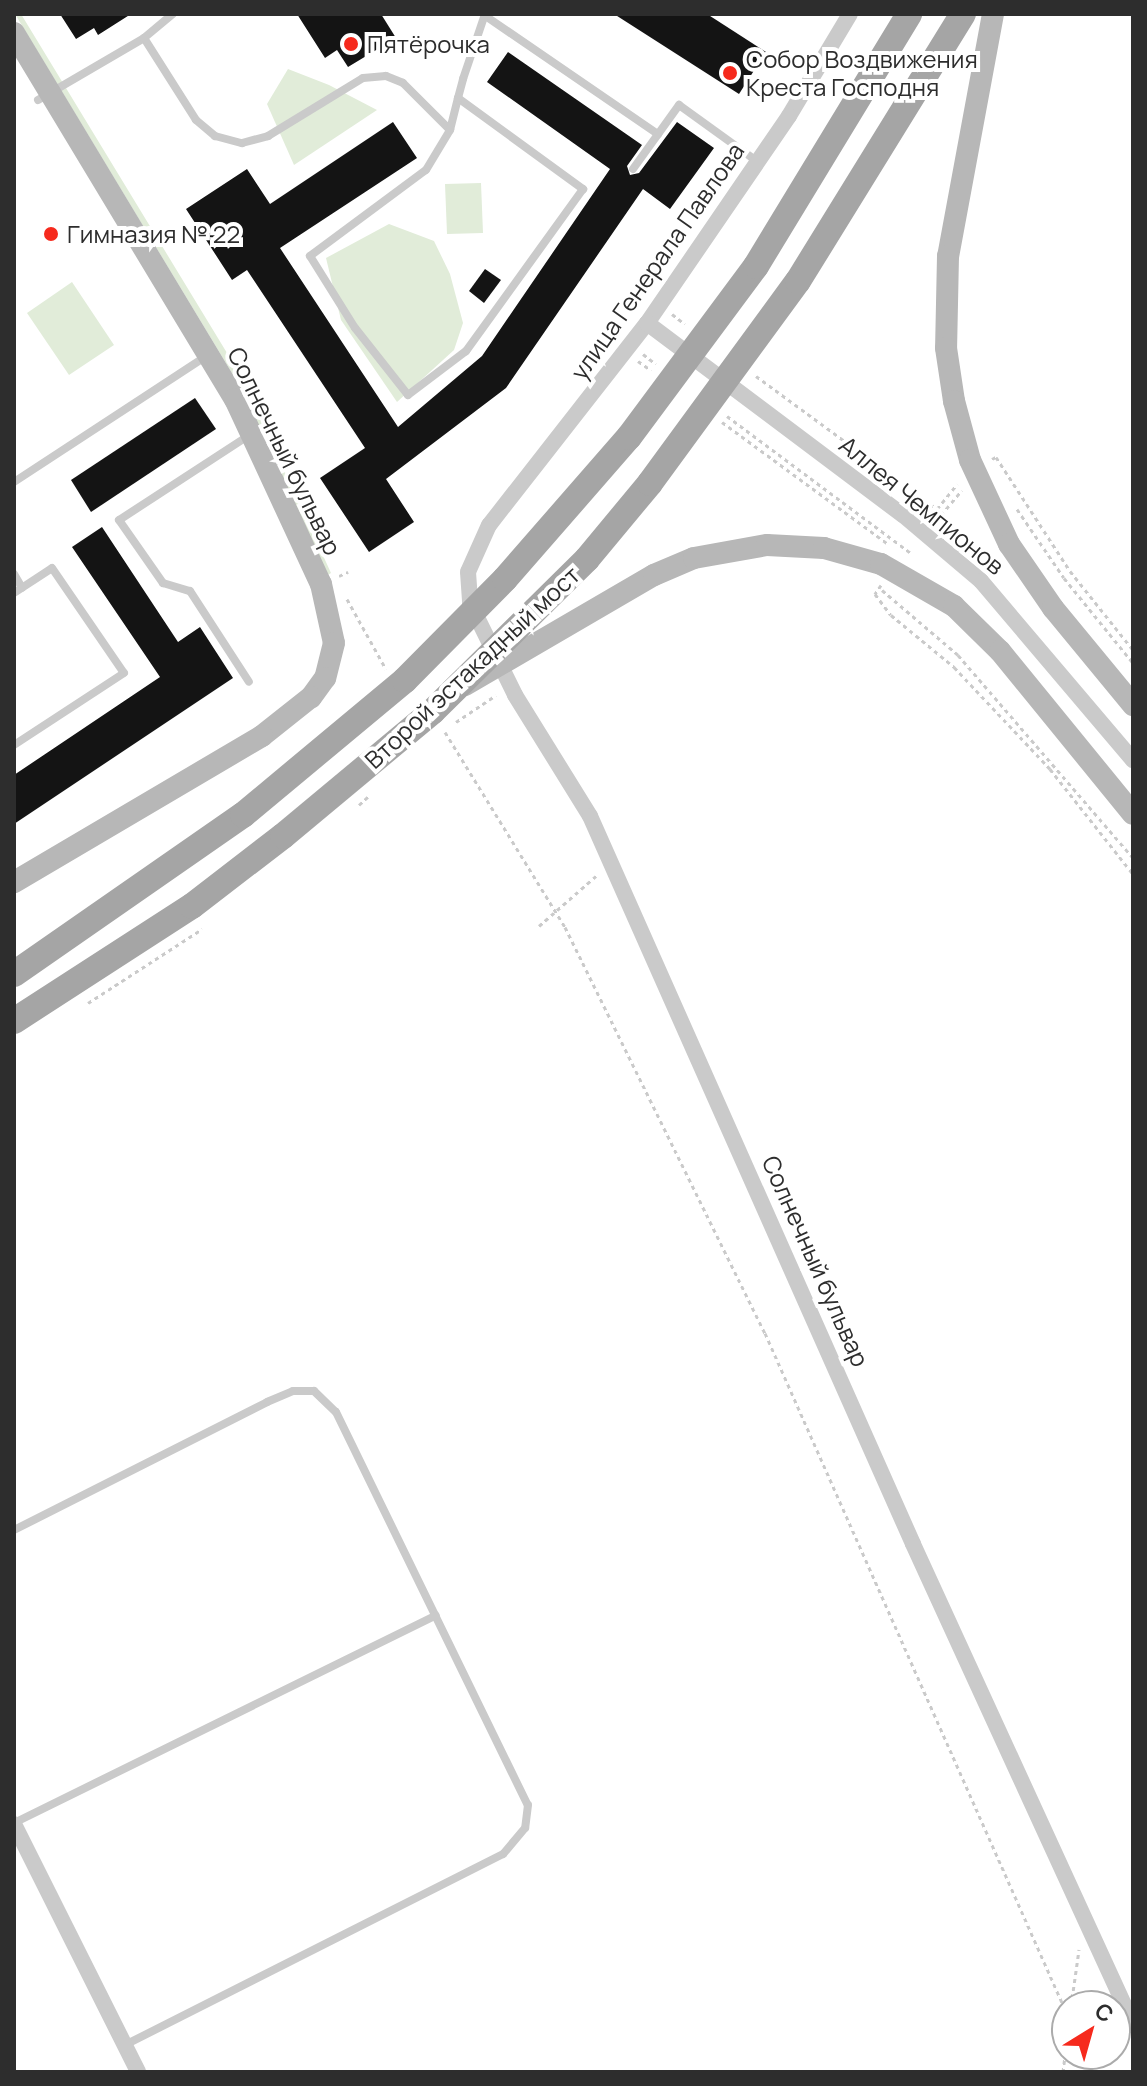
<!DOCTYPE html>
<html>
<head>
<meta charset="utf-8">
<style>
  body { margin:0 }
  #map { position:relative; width:1147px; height:2086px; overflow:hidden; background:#fff; font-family:Manrope,sans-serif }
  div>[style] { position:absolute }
  .green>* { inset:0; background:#e1ecd9 }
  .building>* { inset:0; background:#141414 }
  .path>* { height:3px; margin-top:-1.5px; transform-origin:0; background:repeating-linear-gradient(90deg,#cacaca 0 4px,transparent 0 8px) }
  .lane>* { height:8px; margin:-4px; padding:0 4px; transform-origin:4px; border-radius:4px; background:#cacaca }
  .street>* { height:16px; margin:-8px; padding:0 8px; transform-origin:8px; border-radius:8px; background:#cacaca }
  .secondary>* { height:22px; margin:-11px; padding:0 11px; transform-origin:11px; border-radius:11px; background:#b7b7b7 }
  .primary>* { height:26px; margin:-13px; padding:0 13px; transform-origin:13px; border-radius:13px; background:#a5a5a5 }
  .dots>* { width:22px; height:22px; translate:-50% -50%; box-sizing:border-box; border:4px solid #fff; border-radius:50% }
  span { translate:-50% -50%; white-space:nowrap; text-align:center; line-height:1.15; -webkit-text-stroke:8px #fff; paint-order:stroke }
  .poi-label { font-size:24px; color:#2d2d2d }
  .left { translate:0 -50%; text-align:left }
  .street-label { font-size:24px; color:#2d2d2d }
  .frame { position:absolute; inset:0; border:16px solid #2d2d2d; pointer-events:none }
  .north { position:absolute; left:1051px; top:1990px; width:80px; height:80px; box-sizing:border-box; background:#fff; border:2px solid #ababab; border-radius:50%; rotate:37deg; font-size:22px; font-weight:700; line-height:32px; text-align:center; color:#2d2d2d }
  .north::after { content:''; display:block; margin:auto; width:28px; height:36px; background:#f62a1d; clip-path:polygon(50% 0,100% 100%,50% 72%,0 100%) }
</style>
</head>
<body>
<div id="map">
  <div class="green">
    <i style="clip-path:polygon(15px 14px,21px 14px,241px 376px,331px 573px,326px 576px,238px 383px)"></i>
    <i style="clip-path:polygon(288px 69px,329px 85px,377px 110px,294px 165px,267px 104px)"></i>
    <i style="clip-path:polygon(481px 183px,483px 233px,447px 234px,445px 184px)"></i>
    <i style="clip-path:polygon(389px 224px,434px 241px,450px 274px,463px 323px,454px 350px,397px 402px,341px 320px,326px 258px)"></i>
    <i style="clip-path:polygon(72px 282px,114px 345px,69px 375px,27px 313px)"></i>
  </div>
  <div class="building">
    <i style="clip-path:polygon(60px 14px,131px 14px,98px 35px,94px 28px,76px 39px)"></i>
    <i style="clip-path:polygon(297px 14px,381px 14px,396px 38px,348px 67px,337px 50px,325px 58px)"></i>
    <i style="clip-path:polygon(614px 14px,707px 14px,766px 52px,739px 94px)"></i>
    <i style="clip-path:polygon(508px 52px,642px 145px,627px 166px,630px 175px,639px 173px,677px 122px,714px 148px,670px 209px,643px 189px,506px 388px,386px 479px,414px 522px,369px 552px,320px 478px,365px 448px,247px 270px,232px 280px,186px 209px,247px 169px,270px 204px,393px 122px,417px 158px,280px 248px,398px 427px,482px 356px,610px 169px,487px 82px)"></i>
    <i style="clip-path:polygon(485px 269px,501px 280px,484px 303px,469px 291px)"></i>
    <i style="clip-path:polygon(195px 398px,216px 429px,91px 512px,71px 480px)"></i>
    <i style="clip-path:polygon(102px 527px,178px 642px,200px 627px,233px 678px,14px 824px,14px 775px,160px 677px,72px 547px)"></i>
  </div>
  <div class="path">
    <i style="left:672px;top:314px;width:16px;rotate:38deg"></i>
    <i style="left:643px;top:354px;width:16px;rotate:38deg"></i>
    <i style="left:638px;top:361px;width:16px;rotate:35deg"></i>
    <i style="left:756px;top:376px;width:225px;rotate:36.3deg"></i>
    <i style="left:937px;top:509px;width:32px;rotate:-51deg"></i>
    <i style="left:727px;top:416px;width:229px;rotate:36.7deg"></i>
    <i style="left:722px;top:422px;width:205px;rotate:36.3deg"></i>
    <i style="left:992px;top:459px;width:4px;rotate:-27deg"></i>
    <i style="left:996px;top:457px;width:136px;rotate:57deg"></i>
    <i style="left:1070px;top:571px;width:101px;rotate:51.4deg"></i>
    <i style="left:1017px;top:509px;width:83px;rotate:55.7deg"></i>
    <i style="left:1064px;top:578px;width:109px;rotate:50.9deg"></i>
    <i style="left:936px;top:521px;width:40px;rotate:-50deg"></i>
    <i style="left:339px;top:576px;width:10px;rotate:-24deg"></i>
    <i style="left:881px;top:585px;width:11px;rotate:124deg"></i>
    <i style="left:875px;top:594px;width:26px;rotate:53deg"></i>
    <i style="left:891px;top:615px;width:82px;rotate:39.5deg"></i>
    <i style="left:954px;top:667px;width:140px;rotate:46.7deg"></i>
    <i style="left:1050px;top:769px;width:134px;rotate:51.7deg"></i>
    <i style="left:882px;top:590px;width:100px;rotate:40.5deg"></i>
    <i style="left:958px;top:655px;width:268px;rotate:49.2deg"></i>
    <i style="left:347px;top:599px;width:80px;rotate:60.9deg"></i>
    <i style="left:456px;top:722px;width:48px;rotate:-34deg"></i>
    <i style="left:445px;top:732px;width:229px;rotate:58.4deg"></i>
    <i style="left:565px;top:927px;width:453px;rotate:63.8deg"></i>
    <i style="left:765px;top:1333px;width:745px;rotate:66.08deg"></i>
    <i style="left:359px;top:805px;width:16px;rotate:-43deg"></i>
    <i style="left:539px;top:926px;width:76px;rotate:-41.3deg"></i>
    <i style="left:88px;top:1003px;width:136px;rotate:-33deg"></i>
    <i style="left:1071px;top:2006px;width:57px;rotate:-81.9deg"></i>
    <i style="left:1085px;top:2054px;width:20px;rotate:66deg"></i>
    <i style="left:1063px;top:2072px;width:33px;rotate:-83deg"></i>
  </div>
  <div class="lane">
    <i style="left:484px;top:15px;width:211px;rotate:34.4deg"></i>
    <i style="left:144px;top:38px;width:97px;rotate:57.6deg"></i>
    <i style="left:196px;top:120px;width:25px;rotate:40deg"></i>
    <i style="left:215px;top:136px;width:28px;rotate:15deg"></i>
    <i style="left:242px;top:143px;width:27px;rotate:-15deg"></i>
    <i style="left:268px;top:136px;width:111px;rotate:-31.4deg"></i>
    <i style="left:363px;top:78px;width:23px;rotate:-5deg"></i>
    <i style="left:386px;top:76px;width:18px;rotate:22deg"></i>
    <i style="left:403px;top:83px;width:66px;rotate:45deg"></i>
    <i style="left:458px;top:98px;width:155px;rotate:36.1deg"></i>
    <i style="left:583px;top:189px;width:200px;rotate:125.8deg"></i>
    <i style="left:466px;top:351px;width:73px;rotate:142.8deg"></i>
    <i style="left:408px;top:395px;width:85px;rotate:-128.3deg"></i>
    <i style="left:355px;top:328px;width:85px;rotate:-122deg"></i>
    <i style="left:310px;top:256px;width:144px;rotate:-36.6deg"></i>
    <i style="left:426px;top:170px;width:47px;rotate:-59deg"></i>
    <i style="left:450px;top:130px;width:33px;rotate:-76deg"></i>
    <i style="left:458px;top:98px;width:20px;rotate:-75deg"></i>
    <i style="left:463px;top:79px;width:65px;rotate:-71.3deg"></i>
    <i style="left:38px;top:100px;width:123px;rotate:-30.3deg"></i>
    <i style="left:144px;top:38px;width:38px;rotate:-40deg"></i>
    <i style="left:633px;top:169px;width:79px;rotate:-54.3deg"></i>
    <i style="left:679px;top:105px;width:97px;rotate:35.8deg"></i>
    <i style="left:248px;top:436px;width:154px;rotate:146.9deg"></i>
    <i style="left:119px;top:520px;width:77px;rotate:55.1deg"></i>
    <i style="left:163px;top:583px;width:28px;rotate:17deg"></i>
    <i style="left:190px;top:591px;width:108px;rotate:57deg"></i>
    <i style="left:14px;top:482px;width:232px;rotate:-33.2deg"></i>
    <i style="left:14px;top:574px;width:16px;rotate:60deg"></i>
    <i style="left:14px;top:593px;width:45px;rotate:-33.3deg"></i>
    <i style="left:52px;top:568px;width:127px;rotate:55.6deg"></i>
    <i style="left:124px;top:673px;width:131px;rotate:146.8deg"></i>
    <i style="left:14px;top:1530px;width:284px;rotate:-26.8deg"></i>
    <i style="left:267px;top:1402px;width:28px;rotate:-23deg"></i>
    <i style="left:293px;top:1391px;width:21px"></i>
    <i style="left:314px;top:1391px;width:30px;rotate:44deg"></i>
    <i style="left:336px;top:1412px;width:437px;rotate:64deg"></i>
    <i style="left:528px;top:1805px;width:23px;rotate:97deg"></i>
    <i style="left:525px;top:1828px;width:34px;rotate:130deg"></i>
    <i style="left:503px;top:1854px;width:424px;rotate:153.2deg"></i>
    <i style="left:14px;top:1823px;width:470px;rotate:-26.2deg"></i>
  </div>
  <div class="street">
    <i style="left:850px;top:14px;width:119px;rotate:120.9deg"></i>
    <i style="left:789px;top:116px;width:251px;rotate:124.4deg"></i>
    <i style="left:647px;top:323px;width:256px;rotate:128deg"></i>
    <i style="left:489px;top:525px;width:51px;rotate:114.1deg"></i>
    <i style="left:468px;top:572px;width:31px;rotate:86deg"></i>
    <i style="left:470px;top:603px;width:102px;rotate:63.9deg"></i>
    <i style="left:515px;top:695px;width:142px;rotate:58.2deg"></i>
    <i style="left:590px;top:816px;width:796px;rotate:66.07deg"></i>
    <i style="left:913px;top:1544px;width:528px;rotate:65.38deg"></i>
    <i style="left:647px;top:323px;width:320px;rotate:36.9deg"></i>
    <i style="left:903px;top:515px;width:102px;rotate:40.2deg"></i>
    <i style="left:981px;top:581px;width:235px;rotate:49.7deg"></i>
    <i style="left:14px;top:1824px;width:277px;rotate:63.4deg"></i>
  </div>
  <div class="secondary">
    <i style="left:993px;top:14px;width:246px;rotate:100.5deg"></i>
    <i style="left:948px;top:256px;width:92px;rotate:91.2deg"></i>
    <i style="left:946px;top:348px;width:54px;rotate:81.4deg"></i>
    <i style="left:954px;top:401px;width:61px;rotate:74.8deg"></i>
    <i style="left:970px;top:460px;width:93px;rotate:65.1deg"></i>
    <i style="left:1009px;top:544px;width:78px;rotate:55.5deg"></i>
    <i style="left:1053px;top:608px;width:126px;rotate:50.5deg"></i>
    <i style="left:14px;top:33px;width:428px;rotate:58.9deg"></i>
    <i style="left:235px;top:399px;width:204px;rotate:65.1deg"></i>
    <i style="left:321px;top:584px;width:60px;rotate:77.6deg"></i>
    <i style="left:334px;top:643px;width:36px;rotate:104deg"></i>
    <i style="left:325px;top:678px;width:24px;rotate:126deg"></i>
    <i style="left:311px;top:697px;width:63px;rotate:141.5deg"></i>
    <i style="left:262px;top:736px;width:288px;rotate:149.5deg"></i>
    <i style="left:465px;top:685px;width:219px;rotate:-30.2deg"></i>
    <i style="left:654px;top:575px;width:43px;rotate:-23deg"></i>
    <i style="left:694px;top:558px;width:74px;rotate:-10.1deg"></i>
    <i style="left:767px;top:545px;width:57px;rotate:3deg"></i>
    <i style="left:824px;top:548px;width:59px;rotate:15.7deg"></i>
    <i style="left:881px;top:564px;width:84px;rotate:29.9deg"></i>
    <i style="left:954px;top:606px;width:64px;rotate:44.4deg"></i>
    <i style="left:1000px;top:651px;width:210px;rotate:50.8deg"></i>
  </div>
  <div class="primary">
    <i style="left:14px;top:974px;width:279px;rotate:-34.8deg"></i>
    <i style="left:243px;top:815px;width:211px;rotate:-39.8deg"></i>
    <i style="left:405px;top:680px;width:142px;rotate:-45.3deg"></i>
    <i style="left:505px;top:579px;width:189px;rotate:-48.9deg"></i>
    <i style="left:629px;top:437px;width:213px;rotate:-53.4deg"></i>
    <i style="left:756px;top:266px;width:295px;rotate:-58.7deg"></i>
    <i style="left:14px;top:1021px;width:212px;rotate:-32.9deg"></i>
    <i style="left:192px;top:906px;width:115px;rotate:-37.6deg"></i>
    <i style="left:283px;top:836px;width:195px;rotate:-39.8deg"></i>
    <i style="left:433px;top:711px;width:216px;rotate:-44.6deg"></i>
    <i style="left:587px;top:559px;width:99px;rotate:-50.3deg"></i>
    <i style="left:650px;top:483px;width:250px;rotate:-53.8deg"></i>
    <i style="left:798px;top:281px;width:314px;rotate:-58.3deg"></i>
  </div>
  <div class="dots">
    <i style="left:351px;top:44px;background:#f62a1d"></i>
    <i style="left:730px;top:73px;background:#f62a1d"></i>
    <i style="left:51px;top:234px;background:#f62a1d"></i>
  </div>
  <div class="poi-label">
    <span class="left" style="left:367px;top:44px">Пятёрочка</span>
    <span class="left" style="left:746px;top:73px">Собор Воздвижения<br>Креста Господня</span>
    <span class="left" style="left:67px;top:234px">Гимназия № 22</span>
  </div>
  <div class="street-label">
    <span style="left:657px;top:261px;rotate:-55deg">улица Генерала Павлова</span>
    <span style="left:285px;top:451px;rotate:64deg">Солнечный бульвар</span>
    <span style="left:922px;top:505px;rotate:39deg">Аллея Чемпионов</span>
    <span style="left:472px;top:667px;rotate:-43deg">Второй эстакадный мост</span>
    <span style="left:816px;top:1261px;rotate:66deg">Солнечный бульвар</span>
  </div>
  <div class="frame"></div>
  <div class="north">С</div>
</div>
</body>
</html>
